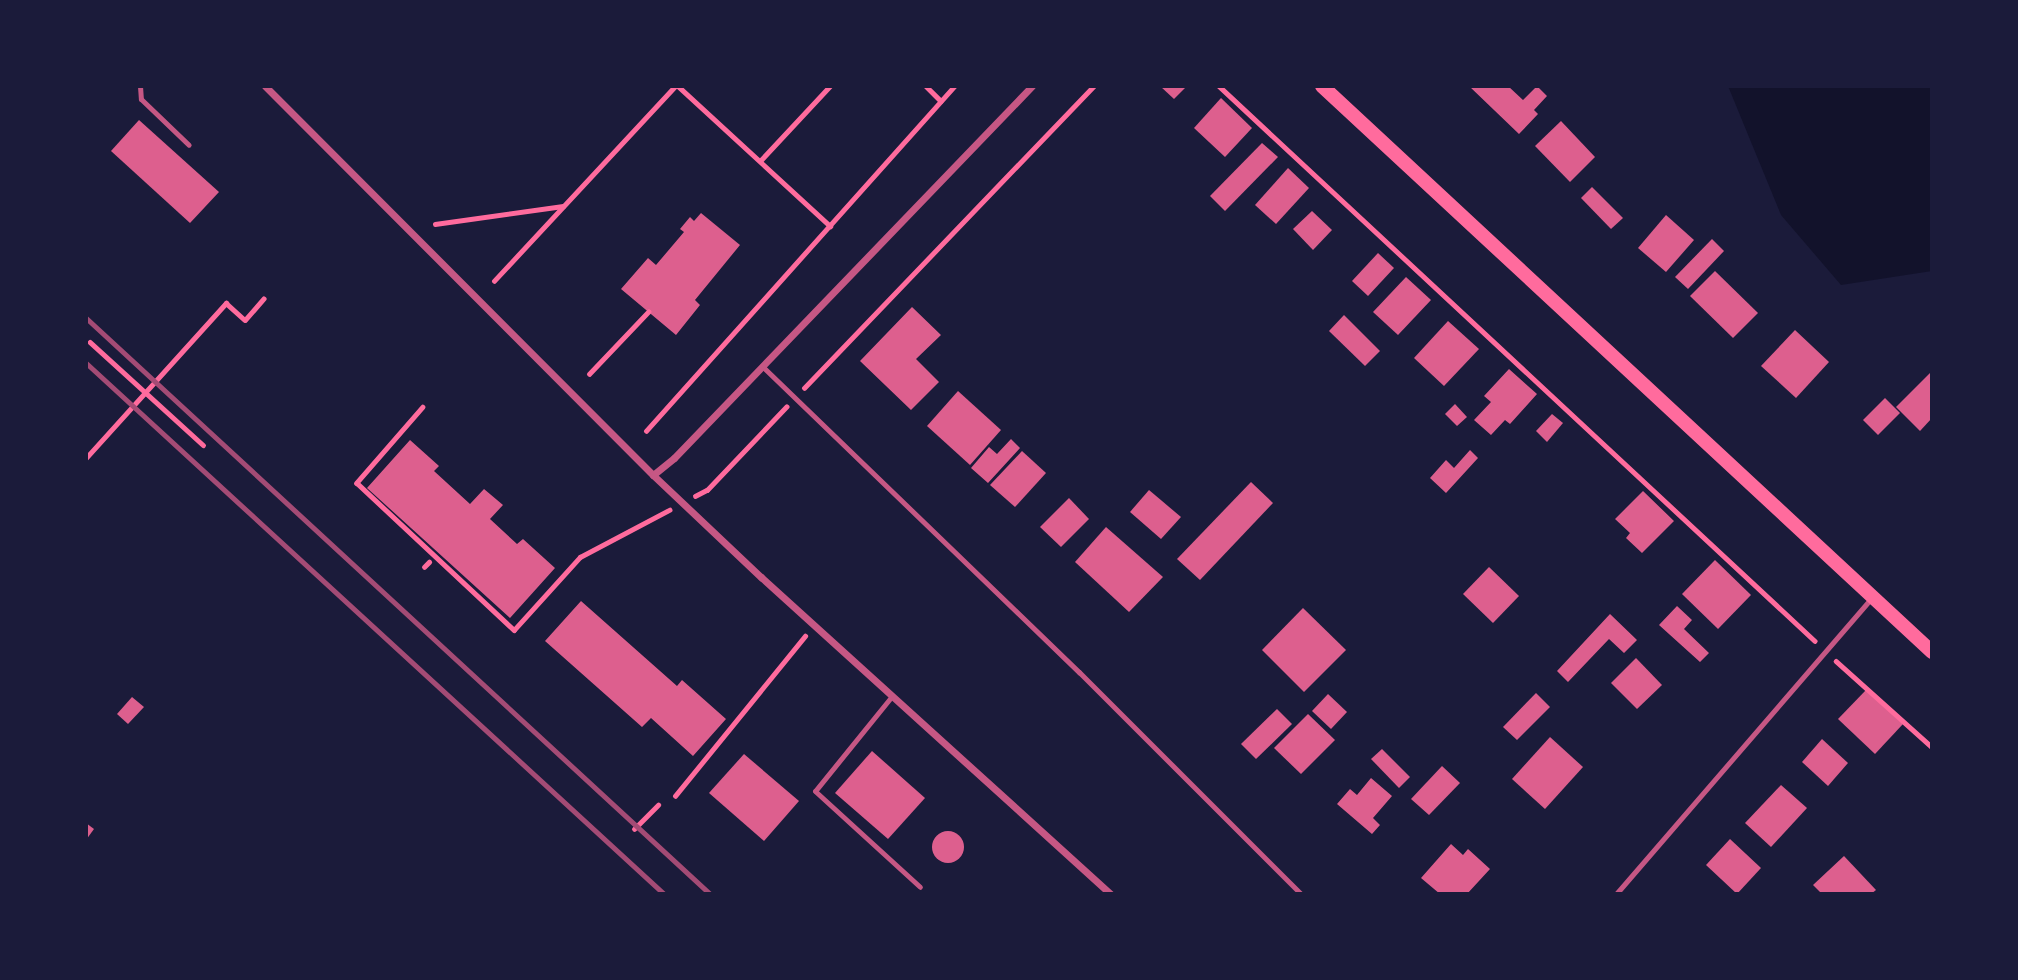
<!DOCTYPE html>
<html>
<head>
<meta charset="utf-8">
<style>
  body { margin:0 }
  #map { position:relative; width:2018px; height:980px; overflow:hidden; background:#1b1b3a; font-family:"Work Sans",sans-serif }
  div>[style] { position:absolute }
  .water>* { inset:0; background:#12122b }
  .building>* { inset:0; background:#dd5f8e }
  .round { border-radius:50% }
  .path>* { height:4.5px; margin:-2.25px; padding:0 2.25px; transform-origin:2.25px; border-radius:2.25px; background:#ff6b9d }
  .service>* { height:5px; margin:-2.5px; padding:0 2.5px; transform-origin:2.5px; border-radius:2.5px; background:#c65784 }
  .minor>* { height:7px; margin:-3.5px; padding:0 3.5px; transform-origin:3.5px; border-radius:3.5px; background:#c65784 }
  .secondary>* { height:14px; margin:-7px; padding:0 7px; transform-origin:7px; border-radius:7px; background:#ff6b9d }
  .rail>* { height:5px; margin:-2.5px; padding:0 2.5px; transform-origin:2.5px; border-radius:2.5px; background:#a44b75 }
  span { translate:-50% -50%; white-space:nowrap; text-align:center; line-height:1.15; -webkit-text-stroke:6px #1b1b3a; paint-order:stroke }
  .frame { position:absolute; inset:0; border:88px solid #1b1b3a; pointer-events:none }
</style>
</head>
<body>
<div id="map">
  <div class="water">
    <i style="clip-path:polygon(1728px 86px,1932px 86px,1932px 271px,1841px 285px,1781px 215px)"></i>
  </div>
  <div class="building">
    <i style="clip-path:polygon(1160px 86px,1187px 86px,1174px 99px)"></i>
    <i style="clip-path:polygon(1469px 86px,1508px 86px,1523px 100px,1537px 86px,1547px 96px,1534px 110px,1538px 114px,1519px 134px)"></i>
    <i style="clip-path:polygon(1221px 98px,1252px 128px,1225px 157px,1194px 128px)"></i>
    <i style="clip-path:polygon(139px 120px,219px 192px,190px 223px,111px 151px)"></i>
    <i style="clip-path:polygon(1561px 121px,1595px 157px,1570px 182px,1535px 146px)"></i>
    <i style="clip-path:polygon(1262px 143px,1278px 157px,1225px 211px,1210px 196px)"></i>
    <i style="clip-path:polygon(1288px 168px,1309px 188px,1276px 224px,1255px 205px)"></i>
    <i style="clip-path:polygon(1592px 187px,1623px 218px,1611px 229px,1581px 198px)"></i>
    <i style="clip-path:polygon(1312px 211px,1332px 230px,1313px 250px,1293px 229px)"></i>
    <i style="clip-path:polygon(701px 213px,740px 245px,695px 300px,700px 305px,676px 335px,621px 289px,648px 258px,656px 265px,684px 232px,680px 229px,690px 217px,694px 221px)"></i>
    <i style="clip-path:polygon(1666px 215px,1694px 240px,1666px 272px,1638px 248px)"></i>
    <i style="clip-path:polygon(1712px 239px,1724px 251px,1688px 289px,1675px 277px)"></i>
    <i style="clip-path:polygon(1378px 253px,1394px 268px,1368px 296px,1352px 281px)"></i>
    <i style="clip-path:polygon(1715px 271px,1758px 313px,1733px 338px,1690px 296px)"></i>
    <i style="clip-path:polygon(1406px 277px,1431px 300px,1398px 335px,1373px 312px)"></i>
    <i style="clip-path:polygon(912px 307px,941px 335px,916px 359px,939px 382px,911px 410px,860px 361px)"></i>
    <i style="clip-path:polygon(1344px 315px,1380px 351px,1365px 366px,1329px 331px)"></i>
    <i style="clip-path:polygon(1448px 321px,1479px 349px,1444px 386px,1414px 358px)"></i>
    <i style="clip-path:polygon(1795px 330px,1829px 362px,1796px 398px,1761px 366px)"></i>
    <i style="clip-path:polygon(1509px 369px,1537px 394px,1510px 424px,1505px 420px,1491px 435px,1474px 420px,1491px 402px,1484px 396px)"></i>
    <i style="clip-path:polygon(1932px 371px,1932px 418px,1920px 431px,1896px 407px)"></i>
    <i style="clip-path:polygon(958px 391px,1001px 430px,970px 465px,927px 426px)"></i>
    <i style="clip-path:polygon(1885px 398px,1900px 413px,1878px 435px,1863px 420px)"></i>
    <i style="clip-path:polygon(1455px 404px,1467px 417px,1457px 426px,1445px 414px)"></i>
    <i style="clip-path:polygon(1552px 414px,1563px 423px,1547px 442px,1536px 431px)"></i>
    <i style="clip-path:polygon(1011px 439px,1020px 448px,988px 483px,971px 468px,989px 447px,997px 454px)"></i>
    <i style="clip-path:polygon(410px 440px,439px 466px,434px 471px,470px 504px,484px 489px,503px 505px,490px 519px,517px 544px,523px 539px,555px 568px,510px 618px,367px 488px)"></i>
    <i style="clip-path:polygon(1470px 450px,1478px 458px,1446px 493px,1430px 478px,1446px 460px,1454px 468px)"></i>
    <i style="clip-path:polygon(1022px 451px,1046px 473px,1015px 507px,990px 485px)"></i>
    <i style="clip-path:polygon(1251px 482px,1273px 503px,1200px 580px,1177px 559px)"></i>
    <i style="clip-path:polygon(1149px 490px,1181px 517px,1161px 539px,1130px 512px)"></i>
    <i style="clip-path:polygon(1643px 491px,1674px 521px,1642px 553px,1626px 538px,1630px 533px,1615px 519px)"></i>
    <i style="clip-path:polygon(1069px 498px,1089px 519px,1061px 547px,1040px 527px)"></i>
    <i style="clip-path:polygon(1106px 527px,1163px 577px,1129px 612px,1075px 562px)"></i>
    <i style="clip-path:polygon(1715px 560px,1751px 595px,1718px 629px,1682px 594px)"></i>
    <i style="clip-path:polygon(1489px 567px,1519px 596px,1493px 623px,1463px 594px)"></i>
    <i style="clip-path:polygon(581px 601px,677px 686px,682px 680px,726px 719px,693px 756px,651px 718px,642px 727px,545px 641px)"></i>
    <i style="clip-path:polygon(1677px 606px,1692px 620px,1684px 629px,1709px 653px,1700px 662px,1659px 625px)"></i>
    <i style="clip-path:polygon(1303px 608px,1346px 650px,1304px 692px,1262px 650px)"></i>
    <i style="clip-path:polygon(1610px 614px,1637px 640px,1624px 653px,1609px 639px,1568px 682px,1557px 671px)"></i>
    <i style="clip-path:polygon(1636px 658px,1662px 685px,1637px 709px,1611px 683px)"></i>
    <i style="clip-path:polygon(1866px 690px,1903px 724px,1875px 754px,1838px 719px)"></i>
    <i style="clip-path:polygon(1536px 693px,1550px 707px,1517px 740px,1503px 727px)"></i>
    <i style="clip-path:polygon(1328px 694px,1347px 712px,1331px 729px,1312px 711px)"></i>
    <i style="clip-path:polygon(132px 697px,144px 707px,128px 724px,117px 714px)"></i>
    <i style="clip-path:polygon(1277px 709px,1292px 724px,1256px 759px,1241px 744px)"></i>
    <i style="clip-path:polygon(1308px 714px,1335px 740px,1301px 774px,1274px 748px)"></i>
    <i style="clip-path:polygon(1550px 737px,1583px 767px,1545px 809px,1512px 779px)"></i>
    <i style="clip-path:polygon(1822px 739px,1848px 763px,1828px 786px,1802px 762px)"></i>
    <i style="clip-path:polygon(1382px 749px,1410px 777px,1399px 788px,1371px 759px)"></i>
    <i style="clip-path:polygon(872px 751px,925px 798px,888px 839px,835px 793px)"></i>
    <i style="clip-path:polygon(744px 754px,799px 801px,764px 841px,709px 793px)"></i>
    <i style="clip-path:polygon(1442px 766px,1460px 783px,1429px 815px,1411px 799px)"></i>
    <i style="clip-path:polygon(1371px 778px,1392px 796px,1373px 818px,1380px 825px,1372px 834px,1337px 804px,1350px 789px,1357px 795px)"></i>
    <i style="clip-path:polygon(1781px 785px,1807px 808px,1771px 847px,1745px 823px)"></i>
    <i style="clip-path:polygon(86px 823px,94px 829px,86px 840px)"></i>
    <i class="round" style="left:932px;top:831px;width:32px;height:32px"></i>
    <i style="clip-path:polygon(1730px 839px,1761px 868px,1737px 894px,1706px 865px)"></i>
    <i style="clip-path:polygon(1451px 844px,1463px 855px,1468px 849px,1490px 869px,1467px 894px,1440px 894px,1421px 878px)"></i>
    <i style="clip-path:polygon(1844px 856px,1876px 890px,1871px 894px,1822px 894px,1813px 885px)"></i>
  </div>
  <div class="path">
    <i style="left:678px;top:86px;width:207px;rotate:42.6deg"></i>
    <i style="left:926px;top:86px;width:21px;rotate:45deg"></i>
    <i style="left:1219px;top:86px;width:814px;rotate:42.96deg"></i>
    <i style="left:760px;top:161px;width:103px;rotate:-47deg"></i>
    <i style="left:435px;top:224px;width:129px;rotate:-8deg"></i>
    <i style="left:494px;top:281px;width:266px;rotate:-47.1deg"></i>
    <i style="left:90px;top:342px;width:153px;rotate:42.3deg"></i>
    <i style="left:589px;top:374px;width:86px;rotate:-46.4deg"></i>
    <i style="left:804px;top:388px;width:419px;rotate:-46.2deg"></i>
    <i style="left:423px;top:407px;width:101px;rotate:131deg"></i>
    <i style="left:357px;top:483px;width:215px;rotate:43.1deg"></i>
    <i style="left:514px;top:630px;width:98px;rotate:-47.9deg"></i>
    <i style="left:580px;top:557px;width:101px;rotate:-27.8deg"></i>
    <i style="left:646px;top:431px;width:463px;rotate:-48.2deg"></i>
    <i style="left:86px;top:458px;width:209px;rotate:-47.9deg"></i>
    <i style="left:226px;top:303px;width:25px;rotate:42deg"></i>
    <i style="left:245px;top:320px;width:28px;rotate:-49deg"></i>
    <i style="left:695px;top:496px;width:13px;rotate:-27deg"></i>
    <i style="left:707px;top:490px;width:115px;rotate:-46.4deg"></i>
    <i style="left:424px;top:567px;width:7px;rotate:-45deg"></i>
    <i style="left:1836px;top:661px;width:129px;rotate:41.9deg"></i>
    <i style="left:675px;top:796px;width:206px;rotate:-50.9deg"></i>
    <i style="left:634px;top:829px;width:34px;rotate:-45deg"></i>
  </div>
  <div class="service">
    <i style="left:140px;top:86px;width:13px;rotate:86deg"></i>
    <i style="left:141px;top:99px;width:66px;rotate:43.8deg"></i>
    <i style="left:762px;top:366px;width:441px;rotate:44deg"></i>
    <i style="left:1079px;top:672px;width:314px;rotate:45deg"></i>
    <i style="left:892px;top:696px;width:122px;rotate:129deg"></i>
    <i style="left:815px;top:791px;width:142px;rotate:42.4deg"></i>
    <i style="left:1616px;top:894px;width:392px;rotate:-49.2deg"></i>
  </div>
  <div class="minor">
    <i style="left:265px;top:86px;width:549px;rotate:45.07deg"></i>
    <i style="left:653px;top:475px;width:149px;rotate:43.4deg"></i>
    <i style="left:761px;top:577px;width:472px;rotate:42.2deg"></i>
    <i style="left:653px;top:475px;width:27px;rotate:-39deg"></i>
    <i style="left:674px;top:458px;width:516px;rotate:-46.1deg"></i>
  </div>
  <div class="secondary">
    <i style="left:1322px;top:86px;width:832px;rotate:42.86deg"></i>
  </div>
  <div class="rail">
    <i style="left:86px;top:318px;width:849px;rotate:42.71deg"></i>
    <i style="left:86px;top:363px;width:785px;rotate:42.57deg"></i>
  </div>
  <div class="frame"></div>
</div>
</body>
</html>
